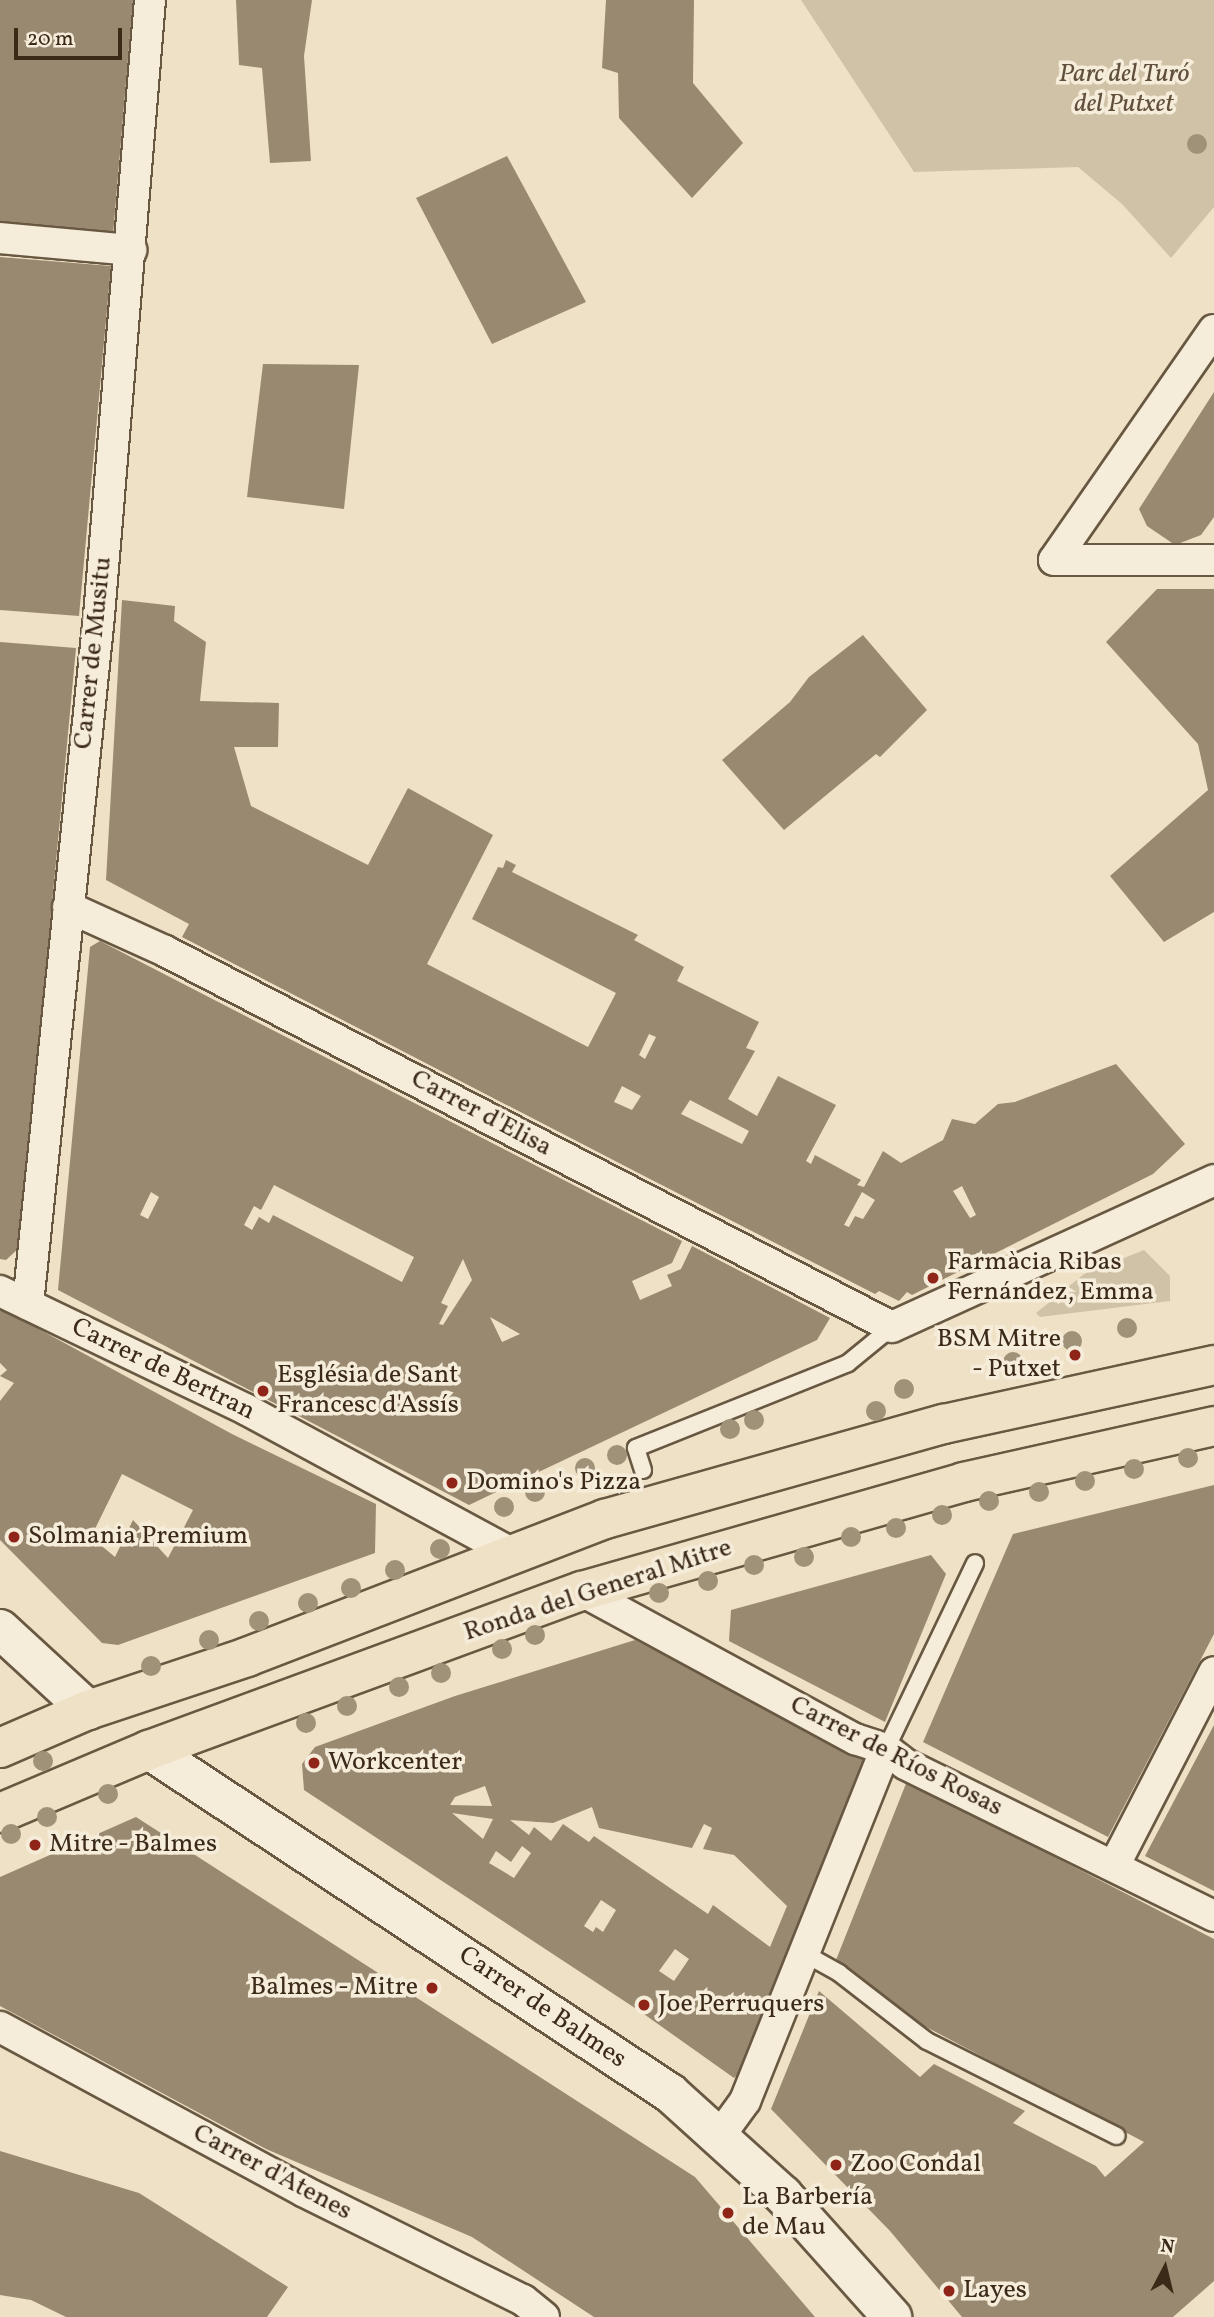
<!DOCTYPE html>
<html>
<head>
<meta charset="utf-8">
<style>
  body { margin:0 }
  #map { position:relative; width:1214px; height:2317px; overflow:hidden; background:#efe1c5; font-family:Vollkorn,serif }
  div>[style] { position:absolute }
  .green>* { inset:0; background:#d0c2a7 }
  .building>* { inset:0; background:#998971 }
  .roads { filter:drop-shadow(2px 0 #685842) drop-shadow(-2px 0 #685842) drop-shadow(0 2px #685842) drop-shadow(0 -2px #685842) }
  .lane>* { height:16px; margin:-8px; padding:0 8px; transform-origin:8px; border-radius:8px; background:#f5ecd9 }
  .street>* { height:30px; margin:-15px; padding:0 15px; transform-origin:15px; border-radius:15px; background:#f5ecd9 }
  .secondary>* { height:38px; margin:-19px; padding:0 19px; transform-origin:19px; border-radius:19px; background:#f5ecd9 }
  .primary>* { height:38px; margin:-19px; padding:0 19px; transform-origin:19px; border-radius:19px; background:#efe1c5 }
  .trees>* { width:20px; height:20px; margin:-10px; border-radius:50%; background:#a09179 }
  .dots>* { width:19px; height:19px; translate:-50% -50%; box-sizing:border-box; border:4px solid #f5ecd9; border-radius:50% }
  span { translate:-50% -50%; white-space:nowrap; text-align:center; line-height:1.15; -webkit-text-stroke:7px #f5ecd9; paint-order:stroke }
  .park-label { font-size:26px; color:#60503b; font-style:italic }
  .street-label { font-size:26px; color:#3b2a17 }
  .poi-label { font-size:26px; color:#3b2a17 }
  .left { translate:0 -50%; text-align:left }
  .right { translate:-100% -50%; text-align:right }
  .north { position:absolute; left:1130px; top:2233px; width:70px; height:70px; -webkit-text-stroke:5px #f5ecd9; paint-order:stroke; rotate:7deg; font-size:19px; font-weight:700; line-height:28px; text-align:center; color:#3b2a17 }
  .north::after { content:''; display:block; margin:auto; width:24px; height:32px; background:#3b2a17; clip-path:polygon(50% 0,100% 100%,50% 72%,0 100%) }
  .scale { position:absolute; left:14px; top:28px; width:108px; height:32px; box-sizing:border-box; border:4px solid #3b2a17; border-top:0; padding-left:9px; font-size:21px; line-height:24px; white-space:nowrap; color:#3b2a17; -webkit-text-stroke:5px #f5ecd9; paint-order:stroke }
</style>
</head>
<body>
<div id="map">
  <div class="green">
    <i style="clip-path:polygon(801px 0,1214px 0,1214px 207px,1171px 258px,1122px 204px,1078px 167px,914px 172px)"></i>
    <i style="clip-path:polygon(1144px 1250px,1170px 1276px,1170px 1301px,1040px 1317px,1036px 1313px,1084px 1274px)"></i>
  </div>
  <div class="building">
    <i style="clip-path:polygon(0 0,133px 0,113px 235px,0 225px)"></i>
    <i style="clip-path:polygon(236px 0,312px 0,304px 56px,311px 161px,270px 163px,262px 68px,239px 65px)"></i>
    <i style="clip-path:polygon(606px 0,694px 0,693px 83px,743px 143px,692px 198px,619px 118px,618px 73px,602px 68px)"></i>
    <i style="clip-path:polygon(507px 156px,586px 302px,492px 344px,416px 198px)"></i>
    <i style="clip-path:polygon(0 257px,111px 266px,79px 616px,0 610px)"></i>
    <i style="clip-path:polygon(263px 364px,359px 365px,344px 509px,247px 497px)"></i>
    <i style="clip-path:polygon(1214px 392px,1214px 517px,1201px 535px,1175px 545px,1147px 526px,1139px 509px)"></i>
    <i style="clip-path:polygon(1157px 589px,1214px 589px,1214px 912px,1164px 942px,1110px 876px,1208px 790px,1198px 744px,1106px 642px)"></i>
    <i style="clip-path:polygon(evenodd,122px 600px,175px 606px,174px 621px,206px 642px,200px 701px,279px 703px,278px 747px,234px 747px,251px 806px,368px 865px,408px 788px,493px 835px,427px 964px,588px 1047px,616px 993px,472px 919px,498px 867px,503px 868px,506px 860px,516px 865px,512px 872px,638px 935px,634px 940px,684px 967px,677px 981px,759px 1022px,746px 1048px,755px 1051px,728px 1099px,757px 1116px,778px 1076px,836px 1105px,806px 1161px,811px 1164px,815px 1155px,861px 1180px,857px 1185px,864px 1187px,883px 1151px,901px 1163px,943px 1140px,952px 1119px,975px 1124px,998px 1104px,1015px 1102px,1116px 1064px,1185px 1144px,1153px 1174px,912px 1295px,907px 1292px,899px 1301px,879px 1291px,875px 1294px,648px 1178px,182px 937px,189px 924px,106px 880px,122px 600px,649px 1034px,656px 1037px,645px 1059px,639px 1055px,649px 1034px,122px 600px,622px 1086px,641px 1096px,632px 1110px,614px 1102px,622px 1086px,122px 600px,690px 1100px,749px 1131px,742px 1144px,681px 1114px,690px 1100px,122px 600px,962px 1186px,976px 1215px,970px 1218px,953px 1191px,962px 1186px,122px 600px,862px 1192px,875px 1200px,863px 1219px,855px 1216px,849px 1227px,844px 1225px,862px 1192px)"></i>
    <i style="clip-path:polygon(863px 635px,927px 710px,880px 757px,876px 754px,784px 830px,722px 760px,790px 702px,809px 677px)"></i>
    <i style="clip-path:polygon(0 642px,76px 648px,20px 1247px,6px 1260px,0 1259px)"></i>
    <i style="clip-path:polygon(evenodd,100px 941px,682px 1241px,672px 1263px,632px 1281px,640px 1300px,672px 1286px,667px 1275px,681px 1269px,692px 1246px,830px 1318px,817px 1340px,469px 1505px,58px 1290px,90px 947px,100px 941px,274px 1185px,414px 1257px,402px 1282px,273px 1215px,269px 1223px,259px 1217px,252px 1230px,244px 1225px,254px 1206px,261px 1210px,274px 1185px,100px 941px,151px 1192px,159px 1197px,148px 1219px,140px 1215px,151px 1192px,100px 941px,463px 1259px,472px 1280px,443px 1325px,439px 1324px,448px 1306px,441px 1303px,463px 1259px,100px 941px,490px 1317px,520px 1334px,502px 1342px,490px 1317px)"></i>
    <i style="clip-path:polygon(evenodd,0 1308px,232px 1434px,376px 1504px,375px 1553px,118px 1645px,102px 1643px,0 1540px,0 1401px,14px 1383px,0 1376px,7px 1370px,0 1363px,0 1308px,122px 1474px,193px 1510px,168px 1558px,133px 1520px,115px 1557px,91px 1537px,122px 1474px)"></i>
    <i style="clip-path:polygon(1214px 1485px,1214px 1634px,1108px 1837px,923px 1742px,1013px 1534px)"></i>
    <i style="clip-path:polygon(931px 1555px,946px 1574px,885px 1722px,729px 1641px,731px 1610px)"></i>
    <i style="clip-path:polygon(evenodd,635px 1640px,868px 1760px,741px 2072px,734px 2078px,641px 2012px,304px 1790px,302px 1764px,315px 1747px,455px 1696px,635px 1640px,485px 1786px,492px 1806px,450px 1805px,455px 1797px,485px 1786px,635px 1640px,592px 1807px,599px 1828px,692px 1848px,704px 1824px,712px 1828px,703px 1849px,734px 1855px,787px 1906px,770px 1947px,713px 1905px,708px 1914px,594px 1836px,589px 1842px,563px 1824px,551px 1841px,534px 1827px,529px 1835px,510px 1820px,553px 1823px,592px 1807px,635px 1640px,452px 1813px,493px 1819px,483px 1839px,452px 1813px,635px 1640px,522px 1846px,531px 1853px,514px 1878px,489px 1863px,496px 1851px,511px 1862px,522px 1846px,635px 1640px,601px 1900px,616px 1910px,603px 1932px,596px 1927px,593px 1932px,584px 1926px,601px 1900px,635px 1640px,675px 1949px,689px 1959px,674px 1981px,659px 1971px,675px 1949px)"></i>
    <i style="clip-path:polygon(1214px 1725px,1214px 1891px,1145px 1856px)"></i>
    <i style="clip-path:polygon(907px 1781px,1214px 1939px,1214px 2281px,1173px 2317px,962px 2317px,890px 2231px,771px 2109px,819px 1991px,920px 2077px,934px 2064px,1025px 2111px,1013px 2123px,1096px 2166px,1105px 2177px,1144px 2142px,894px 2010px,836px 1960px)"></i>
    <i style="clip-path:polygon(136px 1817px,695px 2177px,815px 2317px,594px 2317px,472px 2237px,266px 2149px,0 2006px,0 1877px)"></i>
    <i style="clip-path:polygon(0 2151px,139px 2193px,288px 2287px,267px 2317px,66px 2317px,31px 2300px,0 2295px)"></i>
  </div>
  <div class="roads">
    <div class="lane">
      <i style="left:643px;top:1470px;width:23px;rotate:-108deg"></i>
      <i style="left:636px;top:1448px;width:228px;rotate:-21.8deg"></i>
      <i style="left:848px;top:1363px;width:57px;rotate:-39.3deg"></i>
      <i style="left:886px;top:1749px;width:206px;rotate:-64.4deg"></i>
      <i style="left:807px;top:1955px;width:37px;rotate:29deg"></i>
      <i style="left:839px;top:1973px;width:111px;rotate:37.7deg"></i>
      <i style="left:927px;top:2041px;width:212px;rotate:26.6deg"></i>
    </div>
    <div class="street">
      <i style="left:0;top:238px;width:132px;rotate:5.2deg"></i>
      <i style="left:1054px;top:560px;width:280px;rotate:-55.2deg"></i>
      <i style="left:1054px;top:560px;width:160px"></i>
      <i style="left:68px;top:907px;width:107px;rotate:24.4deg"></i>
      <i style="left:165px;top:951px;width:818px;rotate:27.35deg"></i>
      <i style="left:892px;top:1327px;width:354px;rotate:-24.5deg"></i>
      <i style="left:0;top:1291px;width:274px;rotate:25.7deg"></i>
      <i style="left:247px;top:1410px;width:299px;rotate:28.4deg"></i>
      <i style="left:28px;top:1304px;width:692px;rotate:-84.11deg"></i>
      <i style="left:99px;top:616px;width:618px;rotate:-85.27deg"></i>
      <i style="left:582px;top:1591px;width:311px;rotate:28.5deg"></i>
      <i style="left:855px;top:1739px;width:33px;rotate:18deg"></i>
      <i style="left:886px;top:1749px;width:24px;rotate:38deg"></i>
      <i style="left:905px;top:1764px;width:344px;rotate:26.2deg"></i>
      <i style="left:1114px;top:1866px;width:218px;rotate:-62.7deg"></i>
      <i style="left:0;top:2027px;width:345px;rotate:28.4deg"></i>
      <i style="left:303px;top:2191px;width:246px;rotate:26.4deg"></i>
      <i style="left:523px;top:2300px;width:27px;rotate:39deg"></i>
      <i style="left:721px;top:2134px;width:41px;rotate:-54deg"></i>
      <i style="left:745px;top:2101px;width:379px;rotate:-68.2deg"></i>
    </div>
    <div class="secondary">
      <i style="left:0;top:1629px;width:120px;rotate:42.6deg"></i>
      <i style="left:149px;top:1750px;width:624px;rotate:33.36deg"></i>
      <i style="left:670px;top:2093px;width:152px;rotate:42.1deg"></i>
      <i style="left:783px;top:2195px;width:164px;rotate:48.2deg"></i>
    </div>
    <div class="primary">
      <i style="left:0;top:1748px;width:96px;rotate:-23.4deg"></i>
      <i style="left:88px;top:1710px;width:168px;rotate:-18.4deg"></i>
      <i style="left:247px;top:1657px;width:384px;rotate:-21.1deg"></i>
      <i style="left:605px;top:1519px;width:352px;rotate:-15.7deg"></i>
      <i style="left:944px;top:1424px;width:276px;rotate:-12.3deg"></i>
      <i style="left:0;top:1813px;width:162px;rotate:-22.9deg"></i>
      <i style="left:149px;top:1750px;width:461px;rotate:-20.2deg"></i>
      <i style="left:582px;top:1591px;width:397px;rotate:-15.9deg"></i>
      <i style="left:964px;top:1482px;width:256px;rotate:-12.6deg"></i>
    </div>
  </div>
  <div class="trees">
    <i style="left:1197px;top:144px"></i>
    <i style="left:1127px;top:1328px"></i>
    <i style="left:1072px;top:1341px"></i>
    <i style="left:1013px;top:1362px"></i>
    <i style="left:904px;top:1389px"></i>
    <i style="left:876px;top:1411px"></i>
    <i style="left:754px;top:1420px"></i>
    <i style="left:730px;top:1429px"></i>
    <i style="left:617px;top:1455px"></i>
    <i style="left:1188px;top:1458px"></i>
    <i style="left:585px;top:1468px"></i>
    <i style="left:1134px;top:1469px"></i>
    <i style="left:1085px;top:1481px"></i>
    <i style="left:535px;top:1492px"></i>
    <i style="left:1039px;top:1492px"></i>
    <i style="left:989px;top:1501px"></i>
    <i style="left:504px;top:1507px"></i>
    <i style="left:942px;top:1515px"></i>
    <i style="left:896px;top:1528px"></i>
    <i style="left:851px;top:1537px"></i>
    <i style="left:440px;top:1549px"></i>
    <i style="left:804px;top:1557px"></i>
    <i style="left:754px;top:1565px"></i>
    <i style="left:395px;top:1570px"></i>
    <i style="left:708px;top:1581px"></i>
    <i style="left:351px;top:1588px"></i>
    <i style="left:659px;top:1593px"></i>
    <i style="left:308px;top:1603px"></i>
    <i style="left:259px;top:1621px"></i>
    <i style="left:535px;top:1635px"></i>
    <i style="left:209px;top:1640px"></i>
    <i style="left:502px;top:1649px"></i>
    <i style="left:151px;top:1666px"></i>
    <i style="left:441px;top:1673px"></i>
    <i style="left:399px;top:1687px"></i>
    <i style="left:347px;top:1706px"></i>
    <i style="left:306px;top:1723px"></i>
    <i style="left:43px;top:1761px"></i>
    <i style="left:108px;top:1794px"></i>
    <i style="left:47px;top:1817px"></i>
    <i style="left:11px;top:1834px"></i>
  </div>
  <div class="dots">
    <i style="left:933px;top:1278px;background:#8f2418"></i>
    <i style="left:1075px;top:1355px;background:#8f2418"></i>
    <i style="left:263px;top:1391px;background:#8f2418"></i>
    <i style="left:452px;top:1483px;background:#8f2418"></i>
    <i style="left:14px;top:1537px;background:#8f2418"></i>
    <i style="left:314px;top:1763px;background:#8f2418"></i>
    <i style="left:35px;top:1845px;background:#8f2418"></i>
    <i style="left:432px;top:1988px;background:#8f2418"></i>
    <i style="left:644px;top:2005px;background:#8f2418"></i>
    <i style="left:836px;top:2165px;background:#8f2418"></i>
    <i style="left:728px;top:2213px;background:#8f2418"></i>
    <i style="left:949px;top:2291px;background:#8f2418"></i>
  </div>
  <div class="park-label">
    <span style="left:1124px;top:90px">Parc del Turó<br>del Putxet</span>
  </div>
  <div class="street-label">
    <span style="left:94px;top:653px;rotate:-84deg">Carrer de Musitu</span>
    <span style="left:481px;top:1114px;rotate:28deg">Carrer d'Elisa</span>
    <span style="left:163px;top:1370px;rotate:26deg">Carrer de Bertran</span>
    <span style="left:598px;top:1591px;rotate:-18deg">Ronda del General Mitre</span>
    <span style="left:896px;top:1757px;rotate:27deg">Carrer de Ríos Rosas</span>
    <span style="left:542px;top:2008px;rotate:34deg">Carrer de Balmes</span>
    <span style="left:272px;top:2173px;rotate:28deg">Carrer d'Atenes</span>
  </div>
  <div class="poi-label">
    <span class="left" style="left:947px;top:1278px">Farmàcia Ribas<br>Fernández, Emma</span>
    <span class="right" style="left:1061px;top:1355px">BSM Mitre<br>- Putxet</span>
    <span class="left" style="left:277px;top:1391px">Església de Sant<br>Francesc d'Assís</span>
    <span class="left" style="left:466px;top:1483px">Domino's Pizza</span>
    <span class="left" style="left:28px;top:1537px">Solmania Premium</span>
    <span class="left" style="left:328px;top:1763px">Workcenter</span>
    <span class="left" style="left:49px;top:1845px">Mitre - Balmes</span>
    <span class="right" style="left:418px;top:1988px">Balmes - Mitre</span>
    <span class="left" style="left:658px;top:2005px">Joe Perruquers</span>
    <span class="left" style="left:850px;top:2165px">Zoo Condal</span>
    <span class="left" style="left:742px;top:2213px">La Barbería<br>de Mau</span>
    <span class="left" style="left:963px;top:2291px">Layes</span>
  </div>
  <div class="north">N</div>
  <div class="scale">20 m</div>
</div>
</body>
</html>
